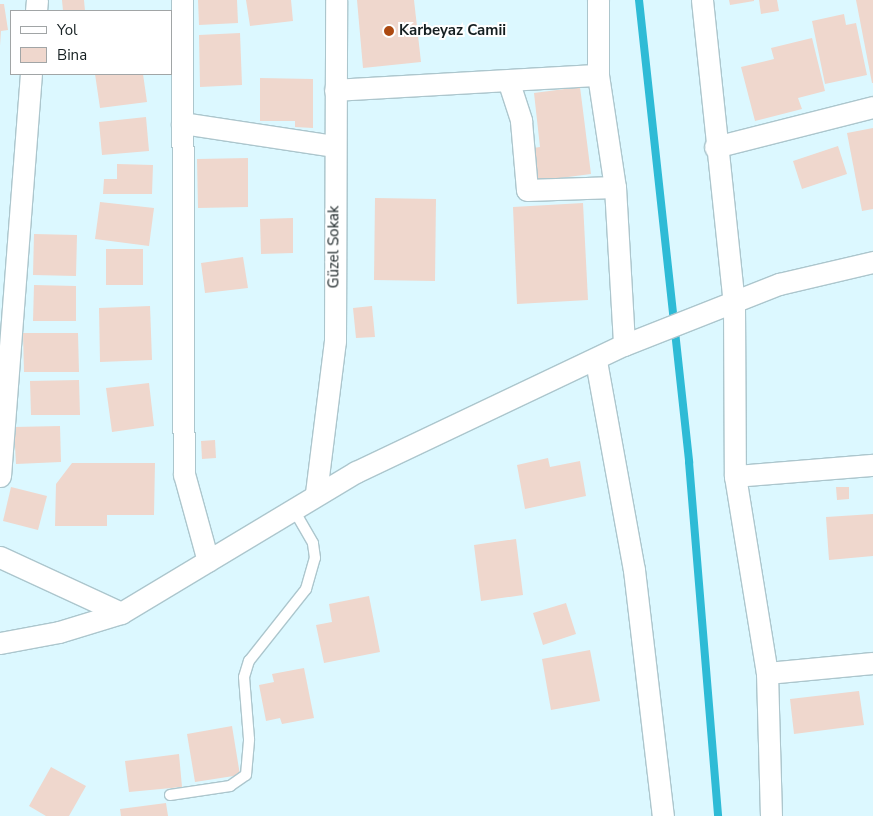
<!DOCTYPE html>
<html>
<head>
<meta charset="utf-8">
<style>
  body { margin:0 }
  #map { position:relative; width:873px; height:816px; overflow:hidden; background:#dcf8ff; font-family:"Nunito Sans",sans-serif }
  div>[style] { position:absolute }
  .stream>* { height:8px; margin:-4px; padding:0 4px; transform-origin:4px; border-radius:4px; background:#2ebbd6 }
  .building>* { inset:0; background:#efd7cd }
  .roads { filter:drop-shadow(1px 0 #acc6cd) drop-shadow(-1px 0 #acc6cd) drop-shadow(0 1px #acc6cd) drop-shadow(0 -1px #acc6cd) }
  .service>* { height:10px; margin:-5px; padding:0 5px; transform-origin:5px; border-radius:5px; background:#fff }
  .minor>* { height:21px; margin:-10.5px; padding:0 10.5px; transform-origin:10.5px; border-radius:10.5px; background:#fff }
  .dots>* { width:14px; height:14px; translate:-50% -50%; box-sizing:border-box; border:2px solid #fff; border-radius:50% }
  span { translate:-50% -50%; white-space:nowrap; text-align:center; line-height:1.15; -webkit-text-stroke:4px #fff; paint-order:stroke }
  .poi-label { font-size:15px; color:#151f21; font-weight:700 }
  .left { translate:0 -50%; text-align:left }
  .street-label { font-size:15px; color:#151f21 }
  .legend { position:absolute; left:10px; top:10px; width:162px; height:65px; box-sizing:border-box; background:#fff; border:1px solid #a1a5a6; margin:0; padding:6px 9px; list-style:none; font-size:15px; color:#151f21 }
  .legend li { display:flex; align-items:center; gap:10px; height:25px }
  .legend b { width:25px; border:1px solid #a1a5a6 }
</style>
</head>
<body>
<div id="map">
  <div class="stream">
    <i style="left:639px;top:0;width:465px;rotate:83.8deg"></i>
    <i style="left:689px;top:462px;width:355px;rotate:85.3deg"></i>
  </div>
  <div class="building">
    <i style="clip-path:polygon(62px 0,84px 0,85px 11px,63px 11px)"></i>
    <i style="clip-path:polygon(198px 0,237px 0,238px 23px,199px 25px)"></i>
    <i style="clip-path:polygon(246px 0,291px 0,293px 21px,250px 26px)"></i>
    <i style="clip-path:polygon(357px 0,414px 0,421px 62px,363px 68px)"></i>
    <i style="clip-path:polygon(729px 0,754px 0,754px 1px,730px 5px)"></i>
    <i style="clip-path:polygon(759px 0,777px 0,779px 11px,761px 14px)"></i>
    <i style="clip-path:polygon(856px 0,873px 0,873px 83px,872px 83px)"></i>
    <i style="clip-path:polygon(0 4px,4px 4px,8px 30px,1px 31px,0 46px)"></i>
    <i style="clip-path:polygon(844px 14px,846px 25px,856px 23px,867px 75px,825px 84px,812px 21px)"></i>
    <i style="clip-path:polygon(240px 33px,242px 85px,200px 87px,199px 35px)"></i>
    <i style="clip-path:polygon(812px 38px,825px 91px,798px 98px,802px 109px,755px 121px,741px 67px,774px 59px,771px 48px)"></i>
    <i style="clip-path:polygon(95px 74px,143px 74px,147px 102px,100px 108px)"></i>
    <i style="clip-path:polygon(260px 78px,313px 79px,313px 128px,295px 127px,295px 121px,260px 121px)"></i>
    <i style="clip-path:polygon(580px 87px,591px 174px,537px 181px,533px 148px,540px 147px,534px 93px)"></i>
    <i style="clip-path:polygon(146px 117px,149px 151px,102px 155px,99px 122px)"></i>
    <i style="clip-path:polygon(873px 128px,873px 209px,862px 211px,847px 133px)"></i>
    <i style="clip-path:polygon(838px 146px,847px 174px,802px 189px,793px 161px)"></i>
    <i style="clip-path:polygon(248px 158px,248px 207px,198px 208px,197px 159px)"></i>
    <i style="clip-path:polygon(117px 164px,153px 165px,152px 194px,103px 194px,104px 179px,117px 179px)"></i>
    <i style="clip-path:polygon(375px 198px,436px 199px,435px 281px,374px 280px)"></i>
    <i style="clip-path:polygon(100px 202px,154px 208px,149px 246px,95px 239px)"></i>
    <i style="clip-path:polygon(583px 203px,588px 300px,517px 304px,513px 207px)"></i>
    <i style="clip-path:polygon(293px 218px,293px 253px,261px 254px,260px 219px)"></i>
    <i style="clip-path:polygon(34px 234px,77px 235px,76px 276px,33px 275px)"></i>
    <i style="clip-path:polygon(106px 249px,143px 249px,143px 285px,106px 285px)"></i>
    <i style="clip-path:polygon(243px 257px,248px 288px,205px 293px,201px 263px)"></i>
    <i style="clip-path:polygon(34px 285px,76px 286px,76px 321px,33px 321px)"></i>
    <i style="clip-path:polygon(150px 306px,152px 360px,100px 362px,99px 308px)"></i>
    <i style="clip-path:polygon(372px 306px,375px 337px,356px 338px,353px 308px)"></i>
    <i style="clip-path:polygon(23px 333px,78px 333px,79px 372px,24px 372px)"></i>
    <i style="clip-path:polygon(79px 380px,80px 415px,31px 415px,30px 381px)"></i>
    <i style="clip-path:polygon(149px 383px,154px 426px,112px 432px,106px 388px)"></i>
    <i style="clip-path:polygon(60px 426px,61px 462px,16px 464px,14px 427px)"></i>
    <i style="clip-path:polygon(215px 440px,216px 458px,202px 459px,201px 441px)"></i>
    <i style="clip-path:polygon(548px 458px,550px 467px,580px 461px,586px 496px,525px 509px,517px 465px)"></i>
    <i style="clip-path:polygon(72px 463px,155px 463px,154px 515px,107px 515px,107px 526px,55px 526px,56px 484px)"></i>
    <i style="clip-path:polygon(11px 487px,47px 496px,38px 530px,3px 521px)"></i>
    <i style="clip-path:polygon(836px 487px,849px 487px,849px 499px,837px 500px)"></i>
    <i style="clip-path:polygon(873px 514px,873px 556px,829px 560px,826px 517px)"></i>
    <i style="clip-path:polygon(516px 539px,523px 595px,481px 601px,474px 545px)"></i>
    <i style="clip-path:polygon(369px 596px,380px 652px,324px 663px,316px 625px,332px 622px,329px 604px)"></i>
    <i style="clip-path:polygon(566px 603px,576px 634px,543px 645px,533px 613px)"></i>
    <i style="clip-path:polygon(590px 650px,600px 701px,551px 710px,542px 659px)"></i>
    <i style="clip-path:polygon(304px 668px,314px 718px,282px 724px,280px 718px,266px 721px,259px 685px,274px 682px,272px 674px)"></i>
    <i style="clip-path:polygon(859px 691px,864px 725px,794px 734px,790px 699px)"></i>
    <i style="clip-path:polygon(232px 726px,240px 775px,195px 782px,187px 734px)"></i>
    <i style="clip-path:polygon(179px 754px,182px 787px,129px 792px,125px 761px)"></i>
    <i style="clip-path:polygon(51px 767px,86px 786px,69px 816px,46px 816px,29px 806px)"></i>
    <i style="clip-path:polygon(166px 803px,168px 816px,121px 816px,120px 809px)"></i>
  </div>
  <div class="roads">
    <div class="service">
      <i style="left:170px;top:795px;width:61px;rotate:-8.5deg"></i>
      <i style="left:230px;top:786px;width:19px;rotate:-35deg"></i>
      <i style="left:246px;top:775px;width:36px;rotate:-85deg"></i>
      <i style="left:249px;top:739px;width:62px;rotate:-94.6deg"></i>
      <i style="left:244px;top:677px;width:17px;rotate:-73deg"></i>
      <i style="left:249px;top:661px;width:92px;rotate:-51.6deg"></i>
      <i style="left:306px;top:589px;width:32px;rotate:-74deg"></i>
      <i style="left:315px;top:558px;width:15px;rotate:-98deg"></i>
      <i style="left:313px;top:543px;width:39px;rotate:-120deg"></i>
    </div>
    <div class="minor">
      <i style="left:182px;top:0;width:474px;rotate:89.8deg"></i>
      <i style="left:184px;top:474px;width:90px;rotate:74.6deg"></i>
      <i style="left:598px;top:0;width:75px;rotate:90deg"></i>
      <i style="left:598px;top:75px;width:113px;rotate:81.4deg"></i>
      <i style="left:615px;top:187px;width:158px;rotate:86.7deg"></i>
      <i style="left:702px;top:0;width:307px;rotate:84deg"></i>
      <i style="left:734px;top:305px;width:171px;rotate:89.7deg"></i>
      <i style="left:735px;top:476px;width:200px;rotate:80.8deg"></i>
      <i style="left:767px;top:673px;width:143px;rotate:88.4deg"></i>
      <i style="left:36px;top:11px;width:11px;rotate:-85deg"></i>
      <i style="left:509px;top:83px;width:40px;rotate:72deg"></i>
      <i style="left:521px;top:121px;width:69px;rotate:85deg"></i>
      <i style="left:527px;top:190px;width:88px;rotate:-2deg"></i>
      <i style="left:335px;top:90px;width:263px;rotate:-3.3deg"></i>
      <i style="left:182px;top:123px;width:154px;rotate:8.6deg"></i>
      <i style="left:715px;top:147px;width:163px;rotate:-14.2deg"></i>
      <i style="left:596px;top:361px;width:212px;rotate:79.7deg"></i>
      <i style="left:634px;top:570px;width:248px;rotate:83.3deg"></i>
      <i style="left:0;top:476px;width:403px;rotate:-85.6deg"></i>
      <i style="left:735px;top:476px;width:138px;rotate:-4.6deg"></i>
      <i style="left:316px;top:493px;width:153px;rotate:-82.9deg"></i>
      <i style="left:335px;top:341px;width:341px;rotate:-89.8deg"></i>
      <i style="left:0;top:557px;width:133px;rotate:24.8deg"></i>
      <i style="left:0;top:643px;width:60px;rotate:-10.6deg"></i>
      <i style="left:59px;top:632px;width:65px;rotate:-17deg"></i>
      <i style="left:121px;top:613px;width:274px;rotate:-31deg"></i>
      <i style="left:356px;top:472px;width:297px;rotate:-25.4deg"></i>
      <i style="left:624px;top:345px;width:167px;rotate:-21.5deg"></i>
      <i style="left:779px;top:284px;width:97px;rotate:-13.2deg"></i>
      <i style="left:767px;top:673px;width:106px;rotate:-5.4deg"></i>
    </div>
  </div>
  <div class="dots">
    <i style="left:389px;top:31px;background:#ac4911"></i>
  </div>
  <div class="poi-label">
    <span class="left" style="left:399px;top:31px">Karbeyaz Camii</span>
  </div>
  <div class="street-label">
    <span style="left:334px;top:247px;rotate:-90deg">Güzel Sokak</span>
  </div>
  <ul class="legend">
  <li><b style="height:6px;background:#fff"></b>Yol</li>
  <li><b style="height:14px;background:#efd7cd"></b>Bina</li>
  </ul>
</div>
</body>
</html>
